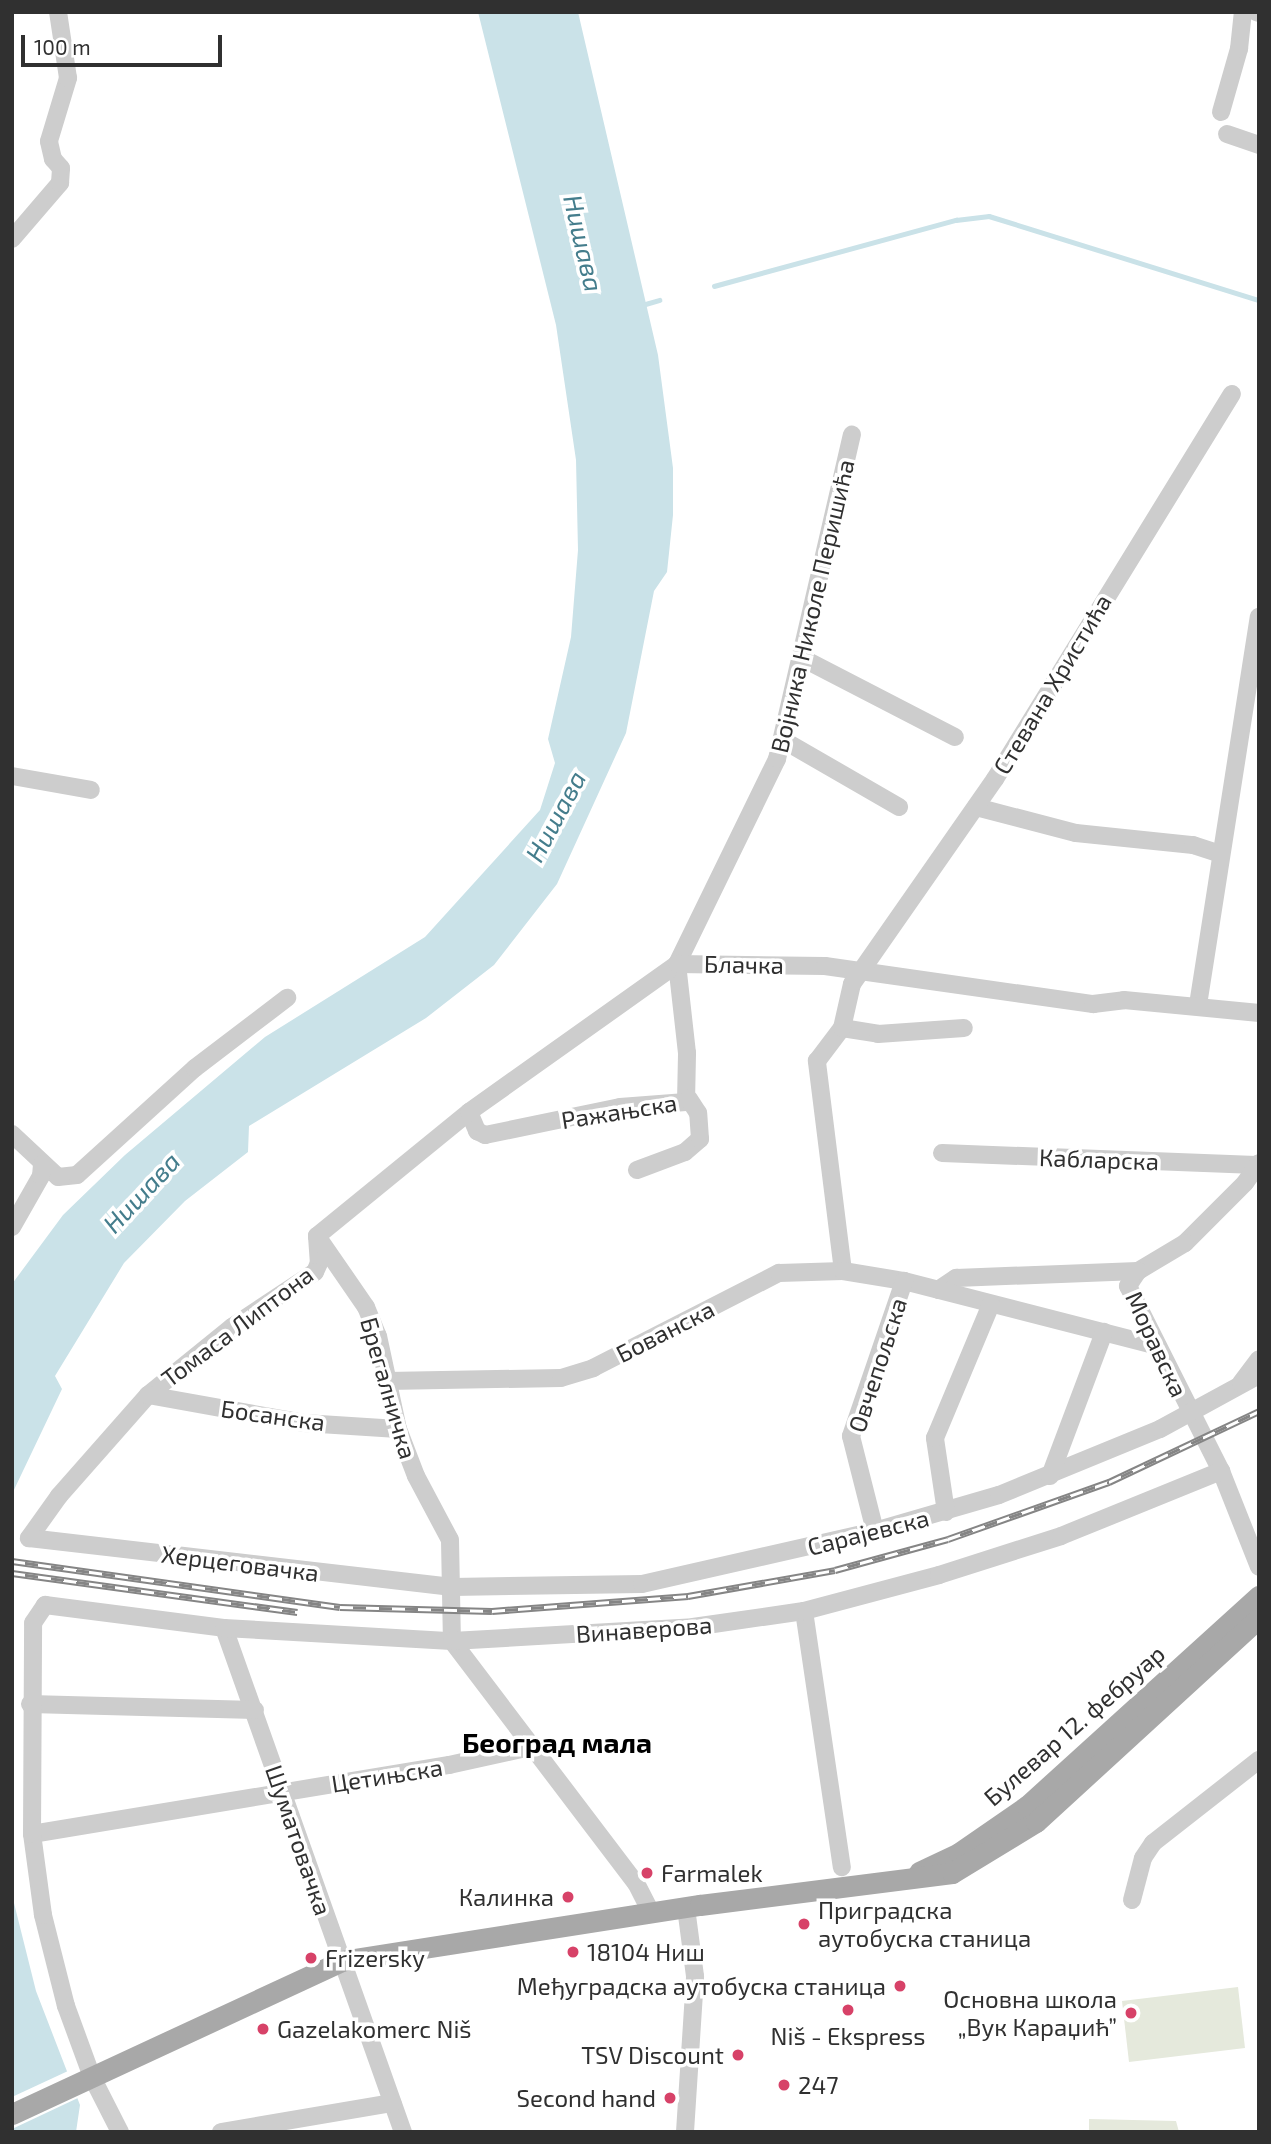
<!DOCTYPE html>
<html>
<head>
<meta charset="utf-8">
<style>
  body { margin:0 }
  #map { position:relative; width:1271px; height:2144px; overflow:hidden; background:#fff; font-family:"Exo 2",sans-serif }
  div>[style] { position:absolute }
  .green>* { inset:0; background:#e5e9dc }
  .water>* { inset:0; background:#cae2e8 }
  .pier>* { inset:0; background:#fff }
  .stream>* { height:4.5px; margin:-2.25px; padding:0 2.25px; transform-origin:2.25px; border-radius:2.25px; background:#cae2e8 }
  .minor>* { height:18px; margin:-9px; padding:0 9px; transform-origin:9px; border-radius:9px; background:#cdcdcd }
  .major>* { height:21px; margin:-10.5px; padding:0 10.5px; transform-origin:10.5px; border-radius:10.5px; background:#a8a8a8 }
  .rail>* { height:7px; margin-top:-3.5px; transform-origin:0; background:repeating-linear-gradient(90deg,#fff 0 13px,#858585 0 26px); box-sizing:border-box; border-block:2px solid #858585 }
  .dots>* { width:19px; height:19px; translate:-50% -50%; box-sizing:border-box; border:4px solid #fff; border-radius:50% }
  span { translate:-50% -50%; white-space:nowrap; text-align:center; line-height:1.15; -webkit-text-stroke:7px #fff; paint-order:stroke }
  .street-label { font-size:24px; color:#303030 }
  .poi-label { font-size:24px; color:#303030 }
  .left { translate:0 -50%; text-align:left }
  .right { translate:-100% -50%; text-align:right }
  .water-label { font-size:26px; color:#447d8c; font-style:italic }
  .quarter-label { font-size:28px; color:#000; font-weight:700 }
  .frame { position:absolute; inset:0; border:14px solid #303030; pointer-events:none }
  .scale { position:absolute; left:21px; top:35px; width:201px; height:32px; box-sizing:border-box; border:4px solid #303030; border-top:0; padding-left:9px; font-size:21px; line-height:24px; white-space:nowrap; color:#303030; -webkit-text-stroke:5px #fff; paint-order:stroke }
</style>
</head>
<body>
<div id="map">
  <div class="green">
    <i style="clip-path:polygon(1238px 1987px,1245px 2048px,1129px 2062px,1122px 2001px)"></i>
    <i style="clip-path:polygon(1089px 2119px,1176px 2121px,1179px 2132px,1089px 2132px)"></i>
  </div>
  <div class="water">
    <i style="clip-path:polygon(478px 12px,578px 12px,658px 355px,673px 468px,673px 515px,667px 572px,654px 591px,626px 733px,557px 884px,494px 965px,426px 1018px,249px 1126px,248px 1152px,185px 1201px,124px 1263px,55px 1376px,62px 1389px,12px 1494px,12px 1284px,63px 1215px,125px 1155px,265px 1037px,425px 937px,540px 810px,555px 763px,548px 739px,571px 637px,578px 550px,576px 460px,556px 325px)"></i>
    <i style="clip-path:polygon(12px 1895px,36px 1991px,80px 2105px,76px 2132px,12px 2132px)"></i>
  </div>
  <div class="pier">
    <i style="clip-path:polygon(68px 2071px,80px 2097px,12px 2129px,12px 2097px)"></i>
  </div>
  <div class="stream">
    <i style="left:714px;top:286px;width:251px;rotate:-15.3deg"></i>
    <i style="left:956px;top:220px;width:33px;rotate:-7deg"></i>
    <i style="left:989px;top:216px;width:283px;rotate:17.3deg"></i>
    <i style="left:642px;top:305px;width:18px;rotate:-16deg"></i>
  </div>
  <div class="minor">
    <i style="left:1256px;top:12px;width:3px;rotate:18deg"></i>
    <i style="left:1221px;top:112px;width:66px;rotate:-74.1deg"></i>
    <i style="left:1239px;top:49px;width:37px;rotate:-84deg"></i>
    <i style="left:1227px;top:134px;width:34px;rotate:19deg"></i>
    <i style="left:12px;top:239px;width:74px;rotate:-49.4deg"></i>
    <i style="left:60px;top:183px;width:15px;rotate:-86deg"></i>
    <i style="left:61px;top:168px;width:12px;rotate:-132deg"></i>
    <i style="left:53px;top:159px;width:18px;rotate:-103deg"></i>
    <i style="left:49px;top:141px;width:66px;rotate:-73.2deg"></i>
    <i style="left:68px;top:78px;width:67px;rotate:-98.6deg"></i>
    <i style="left:802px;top:658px;width:172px;rotate:27.3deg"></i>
    <i style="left:783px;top:740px;width:134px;rotate:30deg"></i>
    <i style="left:12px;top:776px;width:80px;rotate:10deg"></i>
    <i style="left:976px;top:807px;width:103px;rotate:14.6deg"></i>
    <i style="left:1076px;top:833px;width:118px;rotate:5.9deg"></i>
    <i style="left:1193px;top:845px;width:29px;rotate:18deg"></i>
    <i style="left:677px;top:964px;width:228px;rotate:-64deg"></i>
    <i style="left:777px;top:759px;width:333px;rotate:-77deg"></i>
    <i style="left:1198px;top:1005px;width:393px;rotate:-81.1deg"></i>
    <i style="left:842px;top:1028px;width:36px;rotate:9deg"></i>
    <i style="left:878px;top:1034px;width:86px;rotate:-4deg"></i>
    <i style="left:469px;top:1112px;width:21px;rotate:67deg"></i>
    <i style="left:477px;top:1131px;width:9px;rotate:27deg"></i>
    <i style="left:485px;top:1135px;width:138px;rotate:-11.7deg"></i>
    <i style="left:620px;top:1107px;width:66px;rotate:-4.3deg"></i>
    <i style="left:686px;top:1102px;width:49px;rotate:-88.8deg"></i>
    <i style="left:687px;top:1053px;width:90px;rotate:-96.4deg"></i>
    <i style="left:12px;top:1134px;width:63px;rotate:43.1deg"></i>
    <i style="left:58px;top:1177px;width:19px;rotate:-6deg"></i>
    <i style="left:77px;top:1175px;width:159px;rotate:-42.2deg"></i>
    <i style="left:195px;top:1068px;width:116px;rotate:-37.3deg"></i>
    <i style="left:942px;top:1153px;width:314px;rotate:2.2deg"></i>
    <i style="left:1259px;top:1163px;width:24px;rotate:125deg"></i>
    <i style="left:1245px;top:1183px;width:85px;rotate:135deg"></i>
    <i style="left:1185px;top:1243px;width:55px;rotate:149.2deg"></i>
    <i style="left:1138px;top:1271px;width:18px;rotate:124deg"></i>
    <i style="left:1128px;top:1286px;width:207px;rotate:63.3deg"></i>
    <i style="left:1221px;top:1471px;width:103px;rotate:68.4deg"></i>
    <i style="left:637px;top:1170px;width:51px;rotate:-20.6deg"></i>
    <i style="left:685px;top:1152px;width:20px;rotate:-41deg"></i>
    <i style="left:700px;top:1139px;width:26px;rotate:-94deg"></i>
    <i style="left:698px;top:1113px;width:17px;rotate:-123deg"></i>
    <i style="left:12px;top:1227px;width:59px;rotate:-60.4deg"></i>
    <i style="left:41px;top:1176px;width:12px;rotate:-85deg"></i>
    <i style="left:317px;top:1236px;width:27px;rotate:86deg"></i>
    <i style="left:319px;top:1263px;width:10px;rotate:114deg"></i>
    <i style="left:315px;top:1272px;width:100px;rotate:146.5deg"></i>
    <i style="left:232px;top:1327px;width:108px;rotate:141deg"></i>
    <i style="left:148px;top:1395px;width:135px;rotate:131.4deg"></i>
    <i style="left:59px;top:1496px;width:52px;rotate:125.5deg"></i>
    <i style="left:29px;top:1538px;width:426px;rotate:6.6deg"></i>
    <i style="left:452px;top:1587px;width:190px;rotate:-0.9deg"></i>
    <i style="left:642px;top:1584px;width:239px;rotate:-12.8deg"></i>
    <i style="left:875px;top:1531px;width:129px;rotate:-16.2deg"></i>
    <i style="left:999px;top:1495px;width:174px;rotate:-22.3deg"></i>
    <i style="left:1160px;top:1429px;width:113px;rotate:-28.6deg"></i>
    <i style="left:317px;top:1236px;width:196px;rotate:-39.2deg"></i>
    <i style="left:469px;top:1112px;width:255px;rotate:-35.4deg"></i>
    <i style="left:677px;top:964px;width:148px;rotate:0.8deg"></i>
    <i style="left:825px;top:966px;width:271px;rotate:8.1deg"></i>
    <i style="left:1093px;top:1004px;width:31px;rotate:-7deg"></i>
    <i style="left:1124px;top:1000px;width:136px;rotate:5.5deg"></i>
    <i style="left:317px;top:1236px;width:86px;rotate:55.4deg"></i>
    <i style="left:366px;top:1307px;width:31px;rotate:68deg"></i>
    <i style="left:378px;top:1336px;width:95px;rotate:77.9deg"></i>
    <i style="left:398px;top:1429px;width:50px;rotate:69deg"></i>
    <i style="left:416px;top:1476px;width:72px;rotate:62deg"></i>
    <i style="left:450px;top:1540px;width:101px;rotate:88.9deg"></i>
    <i style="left:452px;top:1641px;width:304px;rotate:52.8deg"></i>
    <i style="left:636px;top:1883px;width:33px;rotate:63deg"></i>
    <i style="left:843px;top:1271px;width:212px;rotate:-97.1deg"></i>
    <i style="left:817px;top:1061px;width:41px;rotate:-52.9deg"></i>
    <i style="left:842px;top:1028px;width:45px;rotate:-77.2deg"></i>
    <i style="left:852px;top:984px;width:250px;rotate:-55.1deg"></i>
    <i style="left:995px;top:779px;width:452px;rotate:-58.4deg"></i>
    <i style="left:938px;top:1290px;width:22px;rotate:-34deg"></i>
    <i style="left:956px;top:1278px;width:182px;rotate:-2.2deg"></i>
    <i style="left:387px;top:1381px;width:174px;rotate:-1deg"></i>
    <i style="left:561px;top:1378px;width:34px;rotate:-17deg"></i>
    <i style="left:593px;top:1368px;width:209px;rotate:-27.1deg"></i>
    <i style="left:779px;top:1273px;width:64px;rotate:-1.8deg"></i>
    <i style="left:843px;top:1271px;width:62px;rotate:9.3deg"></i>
    <i style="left:904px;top:1281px;width:262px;rotate:14.4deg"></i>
    <i style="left:1241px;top:1383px;width:30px;rotate:-53deg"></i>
    <i style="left:148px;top:1395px;width:158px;rotate:10.2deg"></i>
    <i style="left:304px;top:1423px;width:94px;rotate:3.7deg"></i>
    <i style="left:1050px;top:1476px;width:154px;rotate:-69.4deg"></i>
    <i style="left:946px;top:1512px;width:75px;rotate:-98.5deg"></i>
    <i style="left:935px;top:1438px;width:145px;rotate:-67.3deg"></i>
    <i style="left:875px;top:1531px;width:98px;rotate:-104.2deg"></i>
    <i style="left:851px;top:1436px;width:164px;rotate:-71.1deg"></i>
    <i style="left:804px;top:1611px;width:259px;rotate:81.6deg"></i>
    <i style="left:224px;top:1628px;width:535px;rotate:70.45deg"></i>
    <i style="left:30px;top:1704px;width:225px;rotate:1.5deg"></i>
    <i style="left:32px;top:1834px;width:423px;rotate:-9.4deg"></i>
    <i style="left:449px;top:1765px;width:88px;rotate:-12.5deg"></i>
    <i style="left:1132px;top:1900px;width:43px;rotate:-75.3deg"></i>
    <i style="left:1143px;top:1858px;width:18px;rotate:-56deg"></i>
    <i style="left:1153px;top:1843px;width:135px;rotate:-38.1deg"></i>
    <i style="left:120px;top:2132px;width:62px;rotate:-117deg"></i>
    <i style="left:92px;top:2077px;width:76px;rotate:-110.1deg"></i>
    <i style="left:66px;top:2006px;width:94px;rotate:-104.2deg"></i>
    <i style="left:43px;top:1915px;width:82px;rotate:-97.7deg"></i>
    <i style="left:32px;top:1834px;width:211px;rotate:-89.7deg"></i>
    <i style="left:33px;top:1623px;width:22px;rotate:-56deg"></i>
    <i style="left:45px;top:1605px;width:180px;rotate:7.3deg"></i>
    <i style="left:224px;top:1628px;width:228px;rotate:3.3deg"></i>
    <i style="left:452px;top:1641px;width:241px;rotate:-3.3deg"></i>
    <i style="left:693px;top:1627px;width:112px;rotate:-8.2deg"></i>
    <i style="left:804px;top:1611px;width:140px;rotate:-14.9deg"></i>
    <i style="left:939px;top:1575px;width:128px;rotate:-17.7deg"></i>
    <i style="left:1061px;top:1536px;width:173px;rotate:-22.1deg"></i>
    <i style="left:221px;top:2132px;width:174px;rotate:-9.6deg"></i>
    <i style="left:685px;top:2132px;width:156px;rotate:-86.3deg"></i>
    <i style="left:695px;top:1976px;width:69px;rotate:-97.5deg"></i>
  </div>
  <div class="major">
    <i style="left:919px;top:1872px;width:44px;rotate:-25.4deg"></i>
    <i style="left:959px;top:1853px;width:83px;rotate:-34.7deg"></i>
    <i style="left:1027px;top:1806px;width:313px;rotate:-42.2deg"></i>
    <i style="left:12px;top:2114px;width:363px;rotate:-24.9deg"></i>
    <i style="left:341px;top:1961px;width:363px;rotate:-8.9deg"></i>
    <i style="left:700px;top:1905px;width:254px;rotate:-7.2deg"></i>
    <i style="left:952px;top:1873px;width:98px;rotate:-31.3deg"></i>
    <i style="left:1036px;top:1822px;width:302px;rotate:-42.5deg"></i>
  </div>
  <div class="rail">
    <i style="left:12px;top:1561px;width:331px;rotate:8deg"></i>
    <i style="left:340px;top:1607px;width:152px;rotate:1.5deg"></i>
    <i style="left:492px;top:1611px;width:197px;rotate:-4.4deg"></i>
    <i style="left:688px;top:1596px;width:149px;rotate:-10deg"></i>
    <i style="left:835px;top:1570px;width:117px;rotate:-15.3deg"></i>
    <i style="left:948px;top:1539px;width:171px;rotate:-19.5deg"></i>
    <i style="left:1109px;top:1482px;width:166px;rotate:-25.3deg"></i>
    <i style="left:12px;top:1573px;width:288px;rotate:7.8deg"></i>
  </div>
  <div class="dots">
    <i style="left:647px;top:1873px;background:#d74268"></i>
    <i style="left:568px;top:1897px;background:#d74268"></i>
    <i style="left:804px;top:1924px;background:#d74268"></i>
    <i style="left:573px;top:1952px;background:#d74268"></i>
    <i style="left:311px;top:1958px;background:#d74268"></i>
    <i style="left:900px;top:1986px;background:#d74268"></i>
    <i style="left:848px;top:2010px;background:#d74268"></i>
    <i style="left:1131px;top:2013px;background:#d74268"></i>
    <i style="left:263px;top:2029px;background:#d74268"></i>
    <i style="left:738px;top:2055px;background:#d74268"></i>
    <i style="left:784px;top:2085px;background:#d74268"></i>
    <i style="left:670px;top:2098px;background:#d74268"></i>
  </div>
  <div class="street-label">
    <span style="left:812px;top:606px;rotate:-77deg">Војника Николе Перишића</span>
    <span style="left:1052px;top:684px;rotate:-59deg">Стевана Христића</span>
    <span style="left:744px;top:964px;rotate:1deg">Блачка</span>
    <span style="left:619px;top:1111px;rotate:-9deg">Ражањска</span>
    <span style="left:1099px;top:1159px;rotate:2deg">Кабларска</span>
    <span style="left:237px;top:1326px;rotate:-37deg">Томаса Липтона</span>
    <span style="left:665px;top:1331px;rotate:-27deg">Бованска</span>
    <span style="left:1157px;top:1344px;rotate:65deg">Моравска</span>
    <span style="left:877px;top:1365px;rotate:-72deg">Овчепољска</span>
    <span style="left:389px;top:1388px;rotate:74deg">Брегалничка</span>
    <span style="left:273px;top:1415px;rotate:8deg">Босанска</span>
    <span style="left:868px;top:1532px;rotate:-14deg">Сарајевска</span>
    <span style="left:240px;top:1563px;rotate:7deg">Херцеговачка</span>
    <span style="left:644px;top:1629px;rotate:-4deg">Винаверова</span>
    <span style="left:1074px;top:1725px;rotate:-41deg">Булевар 12. фебруар</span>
    <span style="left:387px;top:1775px;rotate:-9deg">Цетињска</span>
    <span style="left:299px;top:1840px;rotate:71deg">Шуматовачка</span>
  </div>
  <div class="poi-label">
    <span class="left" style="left:661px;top:1873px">Farmalek</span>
    <span class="right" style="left:554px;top:1897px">Калинка</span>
    <span class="left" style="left:818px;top:1924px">Приградска<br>аутобуска станица</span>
    <span class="left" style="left:587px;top:1952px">18104 Ниш</span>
    <span class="left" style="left:325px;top:1958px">Frizersky</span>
    <span class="right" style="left:886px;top:1986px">Међуградска аутобуска станица</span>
    <span class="right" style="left:1117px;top:2013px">Основна школа<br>„Вук Караџић”</span>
    <span class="left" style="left:277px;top:2029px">Gazelakomerc Niš</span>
    <span style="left:848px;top:2036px">Niš - Ekspress</span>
    <span class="right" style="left:724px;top:2055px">TSV Discount</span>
    <span class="left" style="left:798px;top:2085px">247</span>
    <span class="right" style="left:656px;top:2098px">Second hand</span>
  </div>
  <div class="water-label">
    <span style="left:584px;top:243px;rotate:77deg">Нишава</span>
    <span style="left:555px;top:816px;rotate:-62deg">Нишава</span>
    <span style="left:141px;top:1192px;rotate:-47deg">Нишава</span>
  </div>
  <div class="quarter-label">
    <span style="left:557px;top:1742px">Београд мала</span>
  </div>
  <div class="frame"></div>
  <div class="scale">100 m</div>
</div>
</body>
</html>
